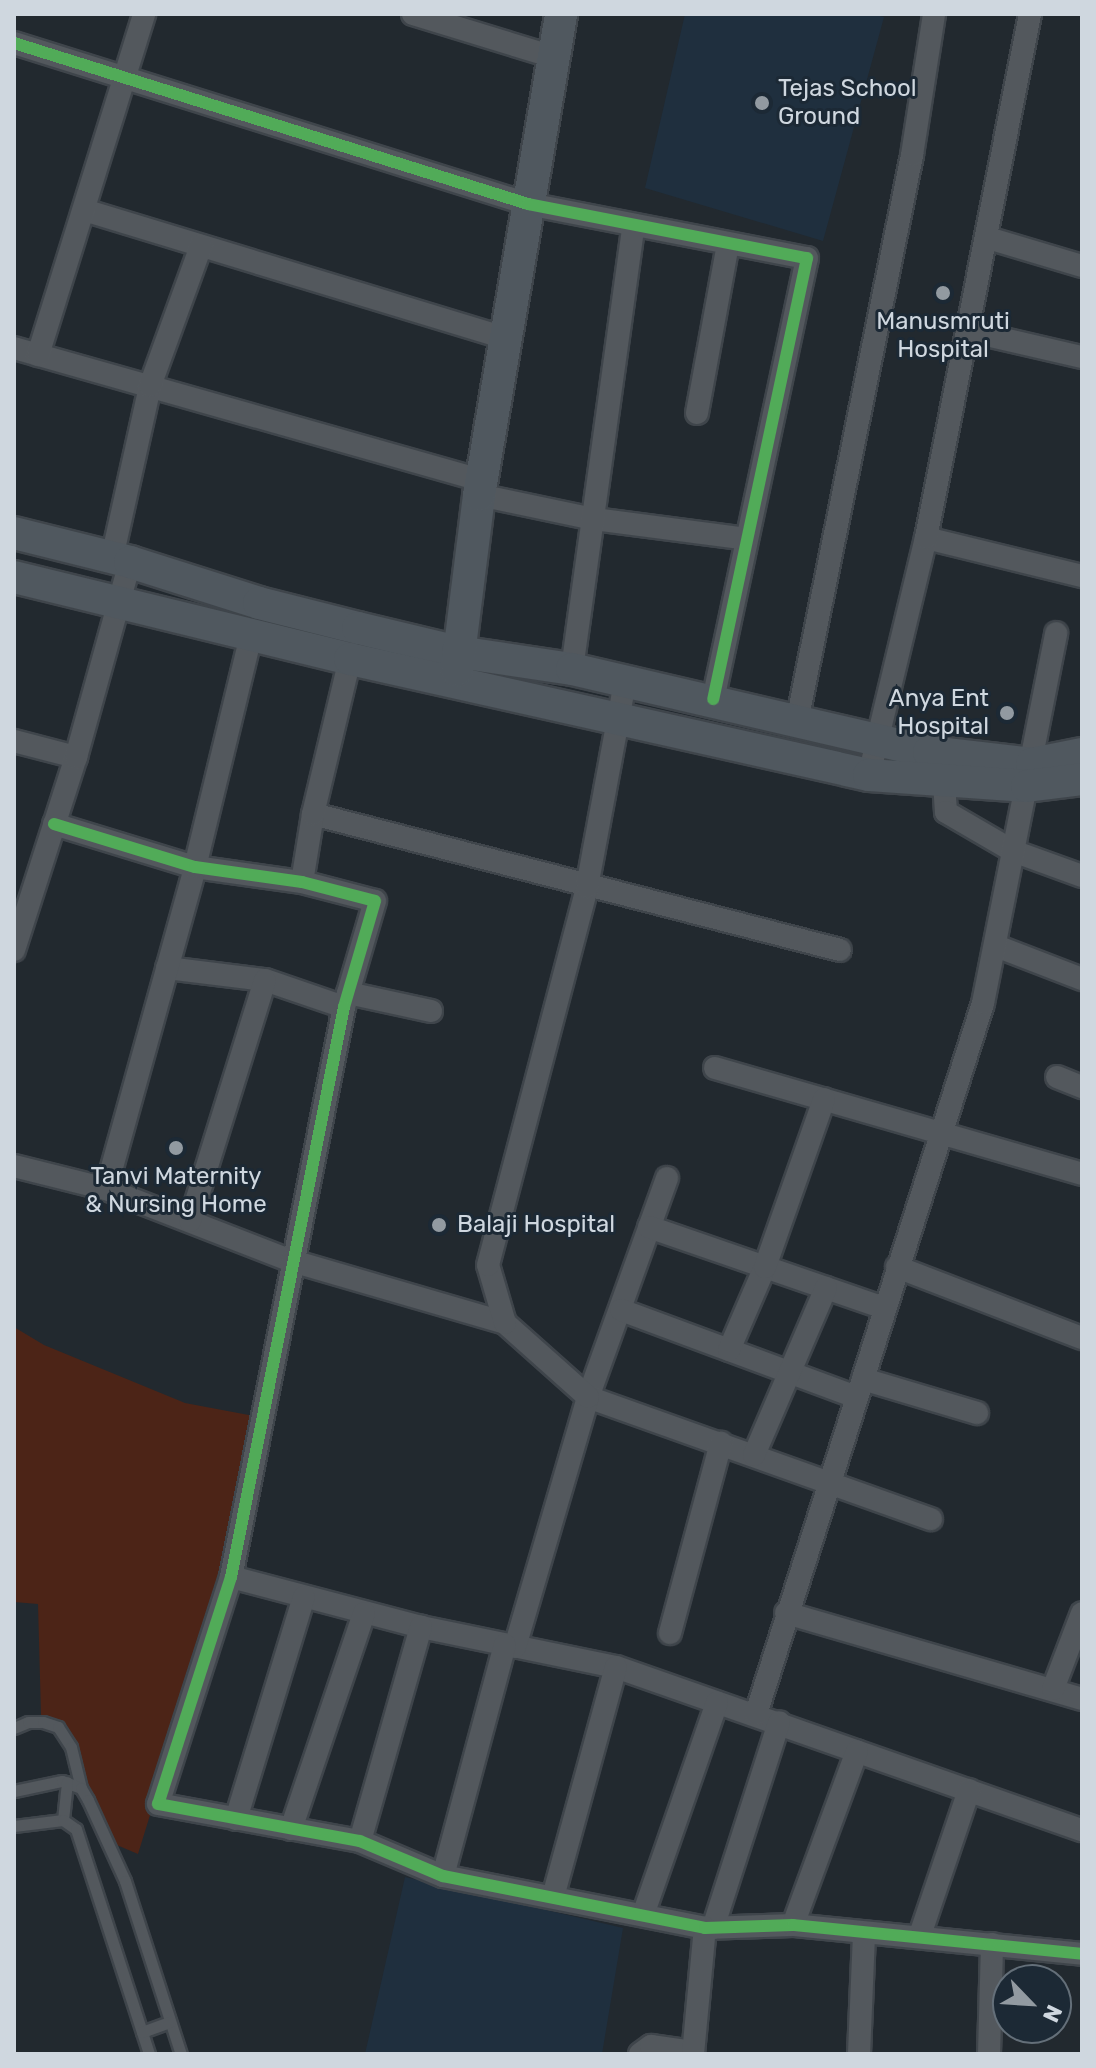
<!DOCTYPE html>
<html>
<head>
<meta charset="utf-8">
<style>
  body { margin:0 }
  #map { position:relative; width:1096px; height:2068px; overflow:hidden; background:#22292f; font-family:Rubik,sans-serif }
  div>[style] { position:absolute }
  .built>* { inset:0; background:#1f2f3e }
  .green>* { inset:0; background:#4c2417 }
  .roads { filter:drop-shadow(2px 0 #3f454b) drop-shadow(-2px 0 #3f454b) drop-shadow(0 2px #3f454b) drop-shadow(0 -2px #3f454b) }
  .lane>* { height:11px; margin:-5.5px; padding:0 5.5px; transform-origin:5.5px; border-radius:5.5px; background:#53585d }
  .street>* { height:22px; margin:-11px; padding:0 11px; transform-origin:11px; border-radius:11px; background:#53585d }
  .secondary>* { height:32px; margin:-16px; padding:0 16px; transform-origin:16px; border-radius:16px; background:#50585f }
  .cycleway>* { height:12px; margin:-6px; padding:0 6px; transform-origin:6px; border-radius:6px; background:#51ab58 }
  .dots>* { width:22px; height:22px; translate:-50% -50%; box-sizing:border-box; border:4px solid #1c2935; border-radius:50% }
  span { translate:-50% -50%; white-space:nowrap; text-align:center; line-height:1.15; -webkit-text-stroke:6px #1c2935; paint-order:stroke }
  .poi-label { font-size:24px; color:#cfd7df }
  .left { translate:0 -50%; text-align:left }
  .right { translate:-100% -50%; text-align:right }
  .frame { position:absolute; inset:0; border:16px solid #cfd7df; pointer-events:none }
  .north { position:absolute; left:992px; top:1964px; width:80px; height:80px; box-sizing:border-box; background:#1c2935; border:2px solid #646f79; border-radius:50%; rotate:115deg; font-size:22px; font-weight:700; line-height:32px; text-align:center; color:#cfd7df }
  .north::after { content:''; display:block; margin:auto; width:28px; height:36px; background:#929aa1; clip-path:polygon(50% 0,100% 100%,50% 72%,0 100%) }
</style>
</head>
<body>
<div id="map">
  <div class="built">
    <i style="clip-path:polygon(685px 14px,872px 14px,884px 17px,823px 241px,645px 188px)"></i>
    <i style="clip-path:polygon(405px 1877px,623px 1928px,602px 2054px,365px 2054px)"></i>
  </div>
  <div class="green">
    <i style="clip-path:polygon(14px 1327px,44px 1345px,185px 1403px,254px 1416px,224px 1576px,138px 1854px,112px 1843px,85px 1787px,77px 1745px,66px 1728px,41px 1715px,38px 1604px,14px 1602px)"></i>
  </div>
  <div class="roads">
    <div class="lane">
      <i style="left:14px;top:1728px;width:15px;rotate:-23deg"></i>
      <i style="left:28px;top:1722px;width:15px"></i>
      <i style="left:43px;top:1722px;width:16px;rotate:18deg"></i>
      <i style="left:58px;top:1727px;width:24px;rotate:57deg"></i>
      <i style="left:71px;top:1747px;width:42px;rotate:76.3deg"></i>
      <i style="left:14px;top:1791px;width:49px;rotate:-11.8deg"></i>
      <i style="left:62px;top:1781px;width:20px;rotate:20deg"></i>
      <i style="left:81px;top:1788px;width:14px;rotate:60deg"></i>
      <i style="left:88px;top:1800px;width:89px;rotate:65.4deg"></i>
      <i style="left:125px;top:1881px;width:182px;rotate:72.1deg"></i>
      <i style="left:63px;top:1820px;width:38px;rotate:-84deg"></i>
      <i style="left:14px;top:1826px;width:49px;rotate:-7deg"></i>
      <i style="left:63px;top:1820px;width:16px;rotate:35deg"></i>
      <i style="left:76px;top:1829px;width:237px;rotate:72deg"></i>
      <i style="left:142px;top:2032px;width:30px;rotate:-20deg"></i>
    </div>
    <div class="street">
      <i style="left:413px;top:14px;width:147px;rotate:17deg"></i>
      <i style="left:14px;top:43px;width:539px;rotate:17.39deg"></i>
      <i style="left:528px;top:204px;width:284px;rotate:11deg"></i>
      <i style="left:807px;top:258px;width:451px;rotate:102deg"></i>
      <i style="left:84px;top:210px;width:440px;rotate:16.9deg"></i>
      <i style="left:988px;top:238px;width:98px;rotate:16.6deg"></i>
      <i style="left:969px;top:331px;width:116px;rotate:13deg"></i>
      <i style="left:14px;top:348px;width:485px;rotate:15.8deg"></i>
      <i style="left:38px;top:355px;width:357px;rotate:-72.7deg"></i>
      <i style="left:697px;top:413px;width:172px;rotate:-79.6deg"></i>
      <i style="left:479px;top:495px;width:117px;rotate:11.8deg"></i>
      <i style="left:594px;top:519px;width:154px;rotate:7.4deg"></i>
      <i style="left:926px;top:538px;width:161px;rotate:13.7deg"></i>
      <i style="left:112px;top:558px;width:176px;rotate:-77.5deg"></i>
      <i style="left:150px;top:386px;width:149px;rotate:-70deg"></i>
      <i style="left:572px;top:669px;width:448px;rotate:-82.1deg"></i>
      <i style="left:797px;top:721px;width:578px;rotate:-78.51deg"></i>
      <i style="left:912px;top:155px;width:143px;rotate:-81.1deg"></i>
      <i style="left:14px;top:741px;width:64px;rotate:14.5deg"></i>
      <i style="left:943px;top:769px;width:43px;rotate:86deg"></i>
      <i style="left:946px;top:812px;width:78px;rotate:30.2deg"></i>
      <i style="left:1013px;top:851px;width:73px;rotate:19.9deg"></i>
      <i style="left:869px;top:775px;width:244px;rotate:-76.5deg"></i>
      <i style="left:926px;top:538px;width:534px;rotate:-78.77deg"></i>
      <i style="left:313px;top:814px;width:544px;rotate:14.47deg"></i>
      <i style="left:54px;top:824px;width:147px;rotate:17deg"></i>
      <i style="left:195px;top:867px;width:108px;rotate:8deg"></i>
      <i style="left:302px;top:882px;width:75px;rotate:14.6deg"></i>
      <i style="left:375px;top:901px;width:110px;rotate:106.3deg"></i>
      <i style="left:344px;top:1007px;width:581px;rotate:101.21deg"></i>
      <i style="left:231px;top:1577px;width:238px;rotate:107.8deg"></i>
      <i style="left:158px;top:1804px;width:205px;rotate:10.4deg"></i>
      <i style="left:360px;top:1841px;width:90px;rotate:22.9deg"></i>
      <i style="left:443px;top:1876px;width:267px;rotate:11.2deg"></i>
      <i style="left:705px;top:1928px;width:88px;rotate:-2deg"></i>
      <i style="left:793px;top:1925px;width:290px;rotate:5.7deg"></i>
      <i style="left:302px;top:882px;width:69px;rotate:-80.8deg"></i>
      <i style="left:313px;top:814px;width:159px;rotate:-76.6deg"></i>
      <i style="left:996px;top:946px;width:92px;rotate:21deg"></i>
      <i style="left:14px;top:950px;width:203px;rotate:-72.2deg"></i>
      <i style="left:76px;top:757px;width:202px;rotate:-74.5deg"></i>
      <i style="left:167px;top:968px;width:99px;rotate:7deg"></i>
      <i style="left:265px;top:980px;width:83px;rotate:18.9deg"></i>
      <i style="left:348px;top:993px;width:85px;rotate:12.2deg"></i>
      <i style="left:715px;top:1068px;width:382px;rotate:16.1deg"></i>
      <i style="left:1057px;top:1077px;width:27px;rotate:22deg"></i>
      <i style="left:14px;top:1166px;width:95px;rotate:14deg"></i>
      <i style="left:106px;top:1189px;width:199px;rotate:21.2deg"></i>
      <i style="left:292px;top:1261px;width:222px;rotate:16.2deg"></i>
      <i style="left:667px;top:1178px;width:233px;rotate:109.8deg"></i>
      <i style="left:588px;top:1397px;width:364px;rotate:19.6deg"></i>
      <i style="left:106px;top:1189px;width:334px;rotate:-74.5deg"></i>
      <i style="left:195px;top:867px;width:242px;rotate:-76.4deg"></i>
      <i style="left:190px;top:1221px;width:252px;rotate:-72.7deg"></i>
      <i style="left:649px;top:1227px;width:249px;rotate:19deg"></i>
      <i style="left:897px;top:1267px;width:198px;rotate:21deg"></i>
      <i style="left:621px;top:1310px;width:251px;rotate:20.3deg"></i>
      <i style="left:729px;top:1350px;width:90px;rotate:-66.6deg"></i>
      <i style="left:765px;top:1267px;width:178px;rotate:-70.6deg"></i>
      <i style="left:863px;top:1379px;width:119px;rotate:16.6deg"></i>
      <i style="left:754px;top:1455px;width:182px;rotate:-66.7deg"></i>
      <i style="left:231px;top:1577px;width:196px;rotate:14.7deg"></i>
      <i style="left:421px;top:1627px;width:199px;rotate:11.6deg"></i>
      <i style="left:616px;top:1667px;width:494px;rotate:19.3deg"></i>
      <i style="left:786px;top:1613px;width:308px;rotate:16.2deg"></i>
      <i style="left:670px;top:1633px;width:197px;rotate:-75deg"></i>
      <i style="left:515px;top:1647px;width:260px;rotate:-73.7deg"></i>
      <i style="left:588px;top:1397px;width:111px;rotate:-138.3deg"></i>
      <i style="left:505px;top:1323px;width:60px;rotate:-106.3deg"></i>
      <i style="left:488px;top:1265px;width:391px;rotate:-75.3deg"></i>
      <i style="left:587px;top:887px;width:209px;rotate:-79.5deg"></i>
      <i style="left:1053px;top:1689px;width:81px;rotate:-69.1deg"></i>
      <i style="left:756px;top:1714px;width:746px;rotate:-72.29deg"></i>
      <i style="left:983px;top:1003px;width:377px;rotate:-78.8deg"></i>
      <i style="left:236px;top:1819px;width:232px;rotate:-73deg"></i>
      <i style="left:291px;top:1829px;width:228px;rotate:-71.3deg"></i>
      <i style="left:360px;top:1841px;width:223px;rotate:-74.1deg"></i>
      <i style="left:443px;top:1876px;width:239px;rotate:-75deg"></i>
      <i style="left:553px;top:1897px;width:238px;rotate:-74.7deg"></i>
      <i style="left:643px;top:1915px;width:225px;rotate:-70.8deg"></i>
      <i style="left:793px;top:1925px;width:185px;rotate:-69.8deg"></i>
      <i style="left:713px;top:1928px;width:216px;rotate:-72.2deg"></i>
      <i style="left:920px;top:1935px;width:153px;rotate:-71.3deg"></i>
      <i style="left:640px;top:2054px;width:14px;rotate:-36deg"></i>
      <i style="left:651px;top:2046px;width:42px;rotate:8.1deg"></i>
      <i style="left:693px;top:2054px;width:127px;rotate:-84.6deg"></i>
      <i style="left:859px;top:2054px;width:121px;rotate:-87.6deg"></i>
      <i style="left:989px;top:2054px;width:110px;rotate:-88.4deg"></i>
    </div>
    <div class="secondary">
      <i style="left:14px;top:533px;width:120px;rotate:14deg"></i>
      <i style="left:130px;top:562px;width:135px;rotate:17.6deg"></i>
      <i style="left:259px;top:603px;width:102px;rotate:14.2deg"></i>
      <i style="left:358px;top:628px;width:103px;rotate:13.5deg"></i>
      <i style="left:458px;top:652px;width:115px;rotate:8.5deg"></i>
      <i style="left:572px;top:669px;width:367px;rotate:13.1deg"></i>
      <i style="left:929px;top:752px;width:104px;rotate:6.6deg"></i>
      <i style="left:1032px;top:764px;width:51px;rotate:-11.3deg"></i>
      <i style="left:14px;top:577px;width:346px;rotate:13.7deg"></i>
      <i style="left:350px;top:659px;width:532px;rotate:12.6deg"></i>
      <i style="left:869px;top:775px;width:158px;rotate:4deg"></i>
      <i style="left:1027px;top:786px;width:55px;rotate:-7.3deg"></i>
      <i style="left:457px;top:670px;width:176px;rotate:-82.8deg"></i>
      <i style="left:479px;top:495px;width:488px;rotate:-80.3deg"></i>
    </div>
  </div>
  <div class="cycleway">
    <i style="left:14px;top:43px;width:539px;rotate:17.39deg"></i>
    <i style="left:528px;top:204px;width:284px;rotate:11deg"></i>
    <i style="left:807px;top:258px;width:451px;rotate:102deg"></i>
    <i style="left:54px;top:824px;width:147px;rotate:17deg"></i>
    <i style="left:195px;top:867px;width:108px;rotate:8deg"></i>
    <i style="left:302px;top:882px;width:75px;rotate:14.6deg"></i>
    <i style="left:375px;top:901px;width:110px;rotate:106.3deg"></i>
    <i style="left:344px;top:1007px;width:581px;rotate:101.21deg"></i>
    <i style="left:231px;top:1577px;width:238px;rotate:107.8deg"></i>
    <i style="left:158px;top:1804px;width:205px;rotate:10.4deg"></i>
    <i style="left:360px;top:1841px;width:90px;rotate:22.9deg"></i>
    <i style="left:443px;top:1876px;width:267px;rotate:11.2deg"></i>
    <i style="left:705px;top:1928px;width:88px;rotate:-2deg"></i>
    <i style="left:793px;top:1925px;width:290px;rotate:5.7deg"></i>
  </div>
  <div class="dots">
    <i style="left:762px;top:103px;background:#929aa1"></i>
    <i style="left:943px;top:293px;background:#929aa1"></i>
    <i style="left:1007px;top:713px;background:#929aa1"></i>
    <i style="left:176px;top:1148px;background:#929aa1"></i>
    <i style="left:439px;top:1225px;background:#929aa1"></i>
  </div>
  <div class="poi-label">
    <span class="left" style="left:778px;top:103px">Tejas School<br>Ground</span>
    <span style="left:943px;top:336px">Manusmruti<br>Hospital</span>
    <span class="right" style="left:989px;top:713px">Anya Ent<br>Hospital</span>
    <span style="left:176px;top:1191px">Tanvi Maternity<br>&amp; Nursing Home</span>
    <span class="left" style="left:457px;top:1225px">Balaji Hospital</span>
  </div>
  <div class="frame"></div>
  <div class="north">N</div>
</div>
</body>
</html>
